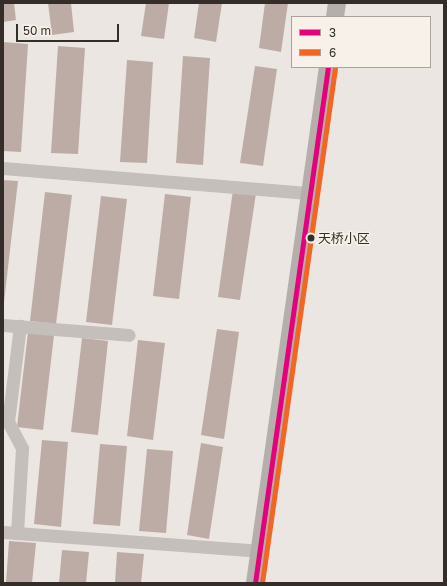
<!DOCTYPE html>
<html>
<head>
<meta charset="utf-8">
<style>
  body { margin:0 }
  #map { position:relative; width:447px; height:586px; overflow:hidden; background:#ebe6e1; font-family:"Golos Text","Noto Sans SC",sans-serif }
  div>[style] { position:absolute }
  .building>* { inset:0; background:#bdaca5 }
  .street>* { height:13px; margin:-6.5px; padding:0 6.5px; transform-origin:6.5px; border-radius:6.5px; background:#c4bfbb }
  .secondary>* { height:18px; margin:-9px; padding:0 9px; transform-origin:9px; border-radius:9px; background:#b5afab }
  .bus-1>* { height:5px; margin:-2.5px; padding:0 2.5px; transform-origin:2.5px; border-radius:2.5px; background:#e5007d }
  .bus-2>* { height:5px; margin:-2.5px; padding:0 2.5px; transform-origin:2.5px; border-radius:2.5px; background:#f26522 }
  .dots>* { width:11px; height:11px; translate:-50% -50%; box-sizing:border-box; border:2px solid #f7f1e9; border-radius:50% }
  span { translate:-50% -50%; white-space:nowrap; text-align:center; line-height:1.15; -webkit-text-stroke:3px #f7f1e9; paint-order:stroke }
  .bus-label { font-size:13px; color:#342d29 }
  .left { translate:0 -50%; text-align:left }
  .frame { position:absolute; inset:0; border:4px solid #342d29; pointer-events:none }
  .legend { position:absolute; left:291px; top:16px; width:140px; height:52px; box-sizing:border-box; background:#f7f1e9; border:1px solid #a9a39c; margin:0; padding:5px 7px; list-style:none; font-size:12px; color:#342d29 }
  .legend li { display:flex; align-items:center; gap:8px; height:20px }
  .legend b { width:20px; border:1px solid #a9a39c }
  .scale { position:absolute; left:16px; top:24px; width:103px; height:18px; box-sizing:border-box; border:2px solid #342d29; border-top:0; padding-left:5px; font-size:12px; line-height:14px; white-space:nowrap; color:#342d29; -webkit-text-stroke:3px #f7f1e9; paint-order:stroke }
</style>
</head>
<body>
<div id="map">
  <div class="building">
    <i style="clip-path:polygon(3px 3px,14px 3px,16px 20px,3px 22px)"></i>
    <i style="clip-path:polygon(48px 3px,71px 3px,74px 32px,52px 35px)"></i>
    <i style="clip-path:polygon(146px 3px,169px 3px,164px 39px,141px 36px)"></i>
    <i style="clip-path:polygon(199px 3px,222px 3px,216px 42px,194px 38px)"></i>
    <i style="clip-path:polygon(265px 3px,288px 3px,281px 52px,259px 48px)"></i>
    <i style="clip-path:polygon(3px 42px,28px 44px,21px 152px,3px 151px)"></i>
    <i style="clip-path:polygon(58px 46px,85px 48px,78px 154px,51px 153px)"></i>
    <i style="clip-path:polygon(183px 56px,210px 58px,203px 165px,176px 163px)"></i>
    <i style="clip-path:polygon(127px 60px,153px 62px,147px 163px,120px 162px)"></i>
    <i style="clip-path:polygon(255px 66px,277px 69px,263px 166px,240px 163px)"></i>
    <i style="clip-path:polygon(3px 180px,18px 181px,4px 302px,3px 302px)"></i>
    <i style="clip-path:polygon(233px 190px,256px 193px,240px 300px,218px 297px)"></i>
    <i style="clip-path:polygon(45px 192px,72px 195px,56px 324px,30px 321px)"></i>
    <i style="clip-path:polygon(165px 194px,191px 197px,179px 299px,153px 296px)"></i>
    <i style="clip-path:polygon(101px 196px,127px 199px,112px 325px,86px 322px)"></i>
    <i style="clip-path:polygon(217px 329px,239px 332px,224px 439px,201px 435px)"></i>
    <i style="clip-path:polygon(28px 332px,54px 335px,43px 430px,17px 427px)"></i>
    <i style="clip-path:polygon(82px 338px,108px 341px,98px 435px,71px 432px)"></i>
    <i style="clip-path:polygon(138px 340px,165px 343px,153px 440px,127px 436px)"></i>
    <i style="clip-path:polygon(42px 440px,68px 442px,61px 527px,34px 524px)"></i>
    <i style="clip-path:polygon(201px 443px,223px 447px,209px 539px,187px 535px)"></i>
    <i style="clip-path:polygon(100px 444px,127px 446px,120px 526px,93px 524px)"></i>
    <i style="clip-path:polygon(147px 449px,173px 451px,166px 533px,139px 531px)"></i>
    <i style="clip-path:polygon(9px 541px,36px 543px,32px 583px,6px 583px)"></i>
    <i style="clip-path:polygon(62px 550px,89px 552px,86px 583px,59px 583px)"></i>
    <i style="clip-path:polygon(117px 552px,144px 554px,141px 583px,115px 583px)"></i>
  </div>
  <div class="street">
    <i style="left:3px;top:168px;width:308px;rotate:4.7deg"></i>
    <i style="left:3px;top:325px;width:126px;rotate:4.5deg"></i>
    <i style="left:3px;top:532px;width:258px;rotate:4.2deg"></i>
    <i style="left:17px;top:533px;width:85px;rotate:-86.6deg"></i>
    <i style="left:22px;top:448px;width:30px;rotate:-118deg"></i>
    <i style="left:8px;top:422px;width:97px;rotate:-82.9deg"></i>
  </div>
  <div class="secondary">
    <i style="left:335px;top:17px;width:14px;rotate:-82deg"></i>
    <i style="left:255px;top:583px;width:521px;rotate:-81.95deg"></i>
  </div>
  <div class="bus-1">
    <i style="left:255px;top:583px;width:521px;rotate:-81.95deg"></i>
  </div>
  <div class="bus-2">
    <i style="left:262px;top:583px;width:520px;rotate:-81.93deg"></i>
  </div>
  <div class="dots">
    <i style="left:311px;top:238px;background:#342d29"></i>
  </div>
  <div class="bus-label">
    <span class="left" style="left:318px;top:238px">天桥小区</span>
  </div>
  <div class="frame"></div>
  <ul class="legend">
  <li><b style="height:5px;background:#e5007d"></b>3</li>
  <li><b style="height:5px;background:#f26522"></b>6</li>
  </ul>
  <div class="scale">50 m</div>
</div>
</body>
</html>
